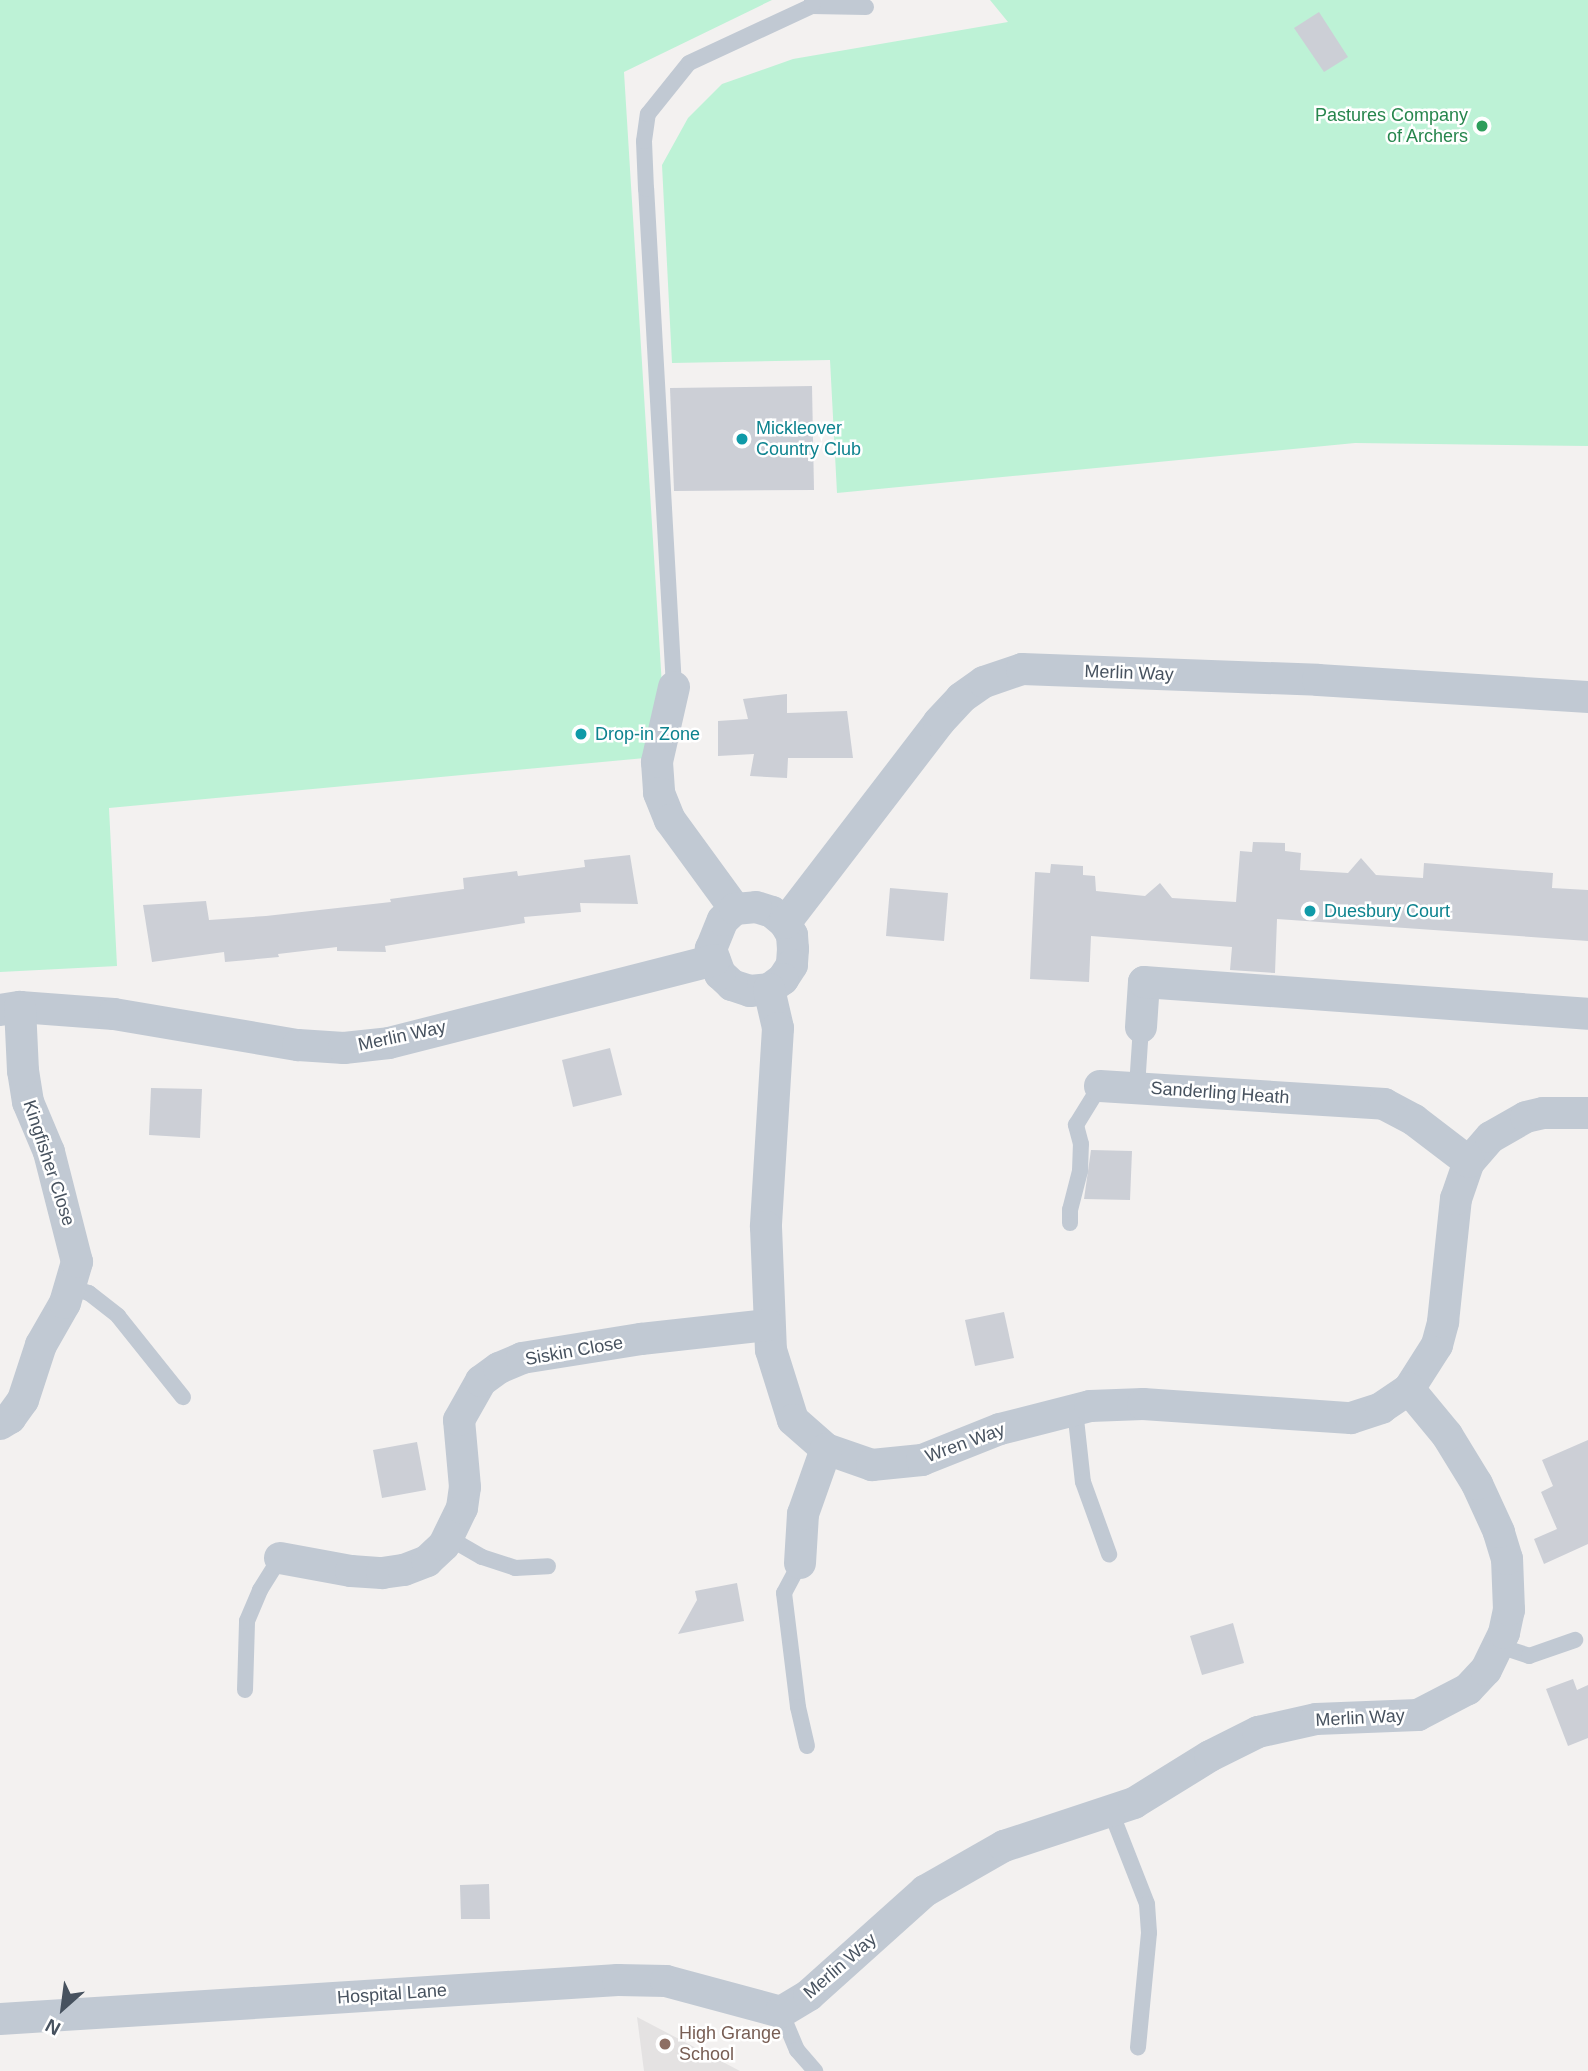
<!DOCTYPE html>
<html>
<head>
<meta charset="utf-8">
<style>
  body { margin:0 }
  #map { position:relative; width:1588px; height:2071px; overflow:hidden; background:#f3f1f0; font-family:Arial,sans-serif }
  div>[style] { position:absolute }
  .education>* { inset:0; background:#e4e2e2 }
  .green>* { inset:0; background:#bdf2d6 }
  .building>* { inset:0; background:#cccfd6 }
  .lane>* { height:16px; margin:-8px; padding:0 8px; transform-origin:8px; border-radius:8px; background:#c1c9d3 }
  .street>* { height:32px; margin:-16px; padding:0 16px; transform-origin:16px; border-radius:16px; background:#c1c9d3 }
  .dots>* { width:19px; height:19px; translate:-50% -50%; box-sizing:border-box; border:4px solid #fff; border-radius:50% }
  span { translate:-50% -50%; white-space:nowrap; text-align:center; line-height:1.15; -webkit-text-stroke:5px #fff; paint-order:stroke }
  .leisure-label { font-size:18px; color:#27864d }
  .right { translate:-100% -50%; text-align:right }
  .culture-label { font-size:18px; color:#0d838f }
  .left { translate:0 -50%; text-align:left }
  .street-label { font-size:18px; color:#47525f }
  .education-label { font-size:18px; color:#785e54 }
  .north { position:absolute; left:28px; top:1973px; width:70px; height:70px; -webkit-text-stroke:5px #fff; paint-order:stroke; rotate:208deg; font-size:19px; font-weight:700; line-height:28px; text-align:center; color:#47525f }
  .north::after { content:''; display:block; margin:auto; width:24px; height:32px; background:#47525f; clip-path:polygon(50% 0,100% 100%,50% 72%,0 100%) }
</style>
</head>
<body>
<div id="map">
  <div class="education">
    <i style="clip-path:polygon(637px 2017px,740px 2071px,644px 2071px)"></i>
  </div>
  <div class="green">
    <i style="clip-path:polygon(0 0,772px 0,624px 72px,662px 686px,645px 758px,109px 808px,117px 966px,0 972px)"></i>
    <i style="clip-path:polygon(990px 0,1588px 0,1588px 446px,1355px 443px,837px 493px,830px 360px,672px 363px,662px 165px,688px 118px,722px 84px,793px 59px,1008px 22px)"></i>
  </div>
  <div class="building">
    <i style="clip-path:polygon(1319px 12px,1348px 57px,1324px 72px,1294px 28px)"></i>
    <i style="clip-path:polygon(812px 386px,814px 490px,674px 491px,670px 388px)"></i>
    <i style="clip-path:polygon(787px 694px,787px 713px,847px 711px,853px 758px,788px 758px,787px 778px,750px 776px,754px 754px,718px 756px,718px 721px,748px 719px,743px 699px)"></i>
    <i style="clip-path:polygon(1253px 842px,1285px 843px,1285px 851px,1301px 853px,1300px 870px,1348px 873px,1361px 858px,1376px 875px,1423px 878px,1424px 863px,1553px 873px,1552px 888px,1588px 890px,1588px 941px,1277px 919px,1275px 973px,1230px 970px,1232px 947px,1091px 936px,1089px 982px,1030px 979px,1035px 872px,1050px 873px,1051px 864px,1083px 866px,1083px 875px,1095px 876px,1096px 891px,1145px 896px,1160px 883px,1172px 898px,1236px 902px,1240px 851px,1252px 852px)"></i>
    <i style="clip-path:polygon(630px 855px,638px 904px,580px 903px,581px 912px,524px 917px,525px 923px,385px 946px,386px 952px,337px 951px,337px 947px,278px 954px,279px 957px,225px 962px,224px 952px,152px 962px,143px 905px,206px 901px,209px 920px,266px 916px,391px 902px,390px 899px,464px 889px,463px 878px,517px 871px,518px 876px,585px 867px,584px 860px)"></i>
    <i style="clip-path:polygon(890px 888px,948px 893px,944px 941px,886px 936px)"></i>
    <i style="clip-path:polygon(610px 1048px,622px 1095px,573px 1107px,562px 1060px)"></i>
    <i style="clip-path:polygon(151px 1088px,202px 1089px,200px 1138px,149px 1135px)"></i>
    <i style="clip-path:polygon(1091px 1150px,1132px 1151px,1130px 1200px,1084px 1199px)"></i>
    <i style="clip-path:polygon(1004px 1312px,1014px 1358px,975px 1366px,965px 1320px)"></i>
    <i style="clip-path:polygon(1588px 1440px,1588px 1544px,1544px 1564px,1534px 1539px,1557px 1529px,1541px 1492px,1553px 1486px,1542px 1460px)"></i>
    <i style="clip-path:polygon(417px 1442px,426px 1490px,382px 1498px,373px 1450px)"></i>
    <i style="clip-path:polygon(737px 1583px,744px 1621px,678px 1634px,697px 1600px,695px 1591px)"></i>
    <i style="clip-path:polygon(1233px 1623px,1244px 1663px,1202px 1675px,1190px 1636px)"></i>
    <i style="clip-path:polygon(1573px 1679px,1577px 1690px,1588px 1685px,1588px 1738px,1568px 1746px,1546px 1689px)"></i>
    <i style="clip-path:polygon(489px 1884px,490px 1919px,461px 1919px,460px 1885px)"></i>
  </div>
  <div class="lane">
    <i style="left:812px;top:6px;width:54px;rotate:1.1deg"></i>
    <i style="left:674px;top:687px;width:499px;rotate:-93.2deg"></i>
    <i style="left:646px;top:189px;width:48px;rotate:-92.4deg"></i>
    <i style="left:644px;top:141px;width:27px;rotate:-82deg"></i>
    <i style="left:648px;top:114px;width:65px;rotate:-51.2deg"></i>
    <i style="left:689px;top:63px;width:136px;rotate:-24.9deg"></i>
    <i style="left:812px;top:6px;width:6px;rotate:-90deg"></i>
    <i style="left:1137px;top:1087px;width:60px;rotate:-86.2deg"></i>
    <i style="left:1070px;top:1223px;width:13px;rotate:-90deg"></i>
    <i style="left:1070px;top:1210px;width:40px;rotate:-75.6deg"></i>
    <i style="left:1080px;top:1171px;width:27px;rotate:-88deg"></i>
    <i style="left:1081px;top:1144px;width:20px;rotate:-105deg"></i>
    <i style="left:1076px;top:1125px;width:46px;rotate:-58.4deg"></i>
    <i style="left:70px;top:1287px;width:20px;rotate:18deg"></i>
    <i style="left:89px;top:1293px;width:37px;rotate:38deg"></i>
    <i style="left:118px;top:1316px;width:104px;rotate:51.3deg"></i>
    <i style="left:1075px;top:1410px;width:72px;rotate:83.7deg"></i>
    <i style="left:1083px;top:1482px;width:77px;rotate:70.1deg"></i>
    <i style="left:449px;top:1538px;width:38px;rotate:30deg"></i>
    <i style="left:482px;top:1557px;width:35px;rotate:18deg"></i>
    <i style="left:515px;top:1568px;width:33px;rotate:-3deg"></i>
    <i style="left:800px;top:1563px;width:34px;rotate:118deg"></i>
    <i style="left:784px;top:1593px;width:115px;rotate:83deg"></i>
    <i style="left:798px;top:1707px;width:40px;rotate:77deg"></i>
    <i style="left:1499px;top:1646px;width:32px;rotate:18deg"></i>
    <i style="left:1529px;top:1656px;width:49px;rotate:-19.2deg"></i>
    <i style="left:245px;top:1690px;width:69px;rotate:-88.3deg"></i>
    <i style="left:247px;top:1621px;width:34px;rotate:-67deg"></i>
    <i style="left:260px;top:1590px;width:38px;rotate:-58deg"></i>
    <i style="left:1111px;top:1812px;width:99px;rotate:68.6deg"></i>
    <i style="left:1147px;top:1904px;width:29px;rotate:86deg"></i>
    <i style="left:1149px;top:1933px;width:115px;rotate:95.5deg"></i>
    <i style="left:781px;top:2012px;width:41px;rotate:67.2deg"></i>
    <i style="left:797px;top:2050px;width:28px;rotate:49deg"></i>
  </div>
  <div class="street">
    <i style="left:674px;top:687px;width:77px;rotate:102.8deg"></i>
    <i style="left:657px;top:762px;width:31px;rotate:86deg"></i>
    <i style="left:659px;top:793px;width:29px;rotate:68deg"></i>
    <i style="left:670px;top:820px;width:110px;rotate:53.9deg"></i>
    <i style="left:756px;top:907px;width:17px;rotate:17deg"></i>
    <i style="left:772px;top:912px;width:17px;rotate:40deg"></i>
    <i style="left:785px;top:923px;width:14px;rotate:60deg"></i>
    <i style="left:792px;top:935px;width:14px;rotate:86deg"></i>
    <i style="left:793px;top:949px;width:16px;rotate:94deg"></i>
    <i style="left:792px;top:965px;width:17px;rotate:123deg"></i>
    <i style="left:783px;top:979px;width:17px;rotate:144deg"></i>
    <i style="left:769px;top:989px;width:19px;rotate:174deg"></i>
    <i style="left:750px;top:991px;width:19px;rotate:-162deg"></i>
    <i style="left:732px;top:985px;width:16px;rotate:-137deg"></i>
    <i style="left:720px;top:974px;width:27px;rotate:-110deg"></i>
    <i style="left:711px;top:949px;width:31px;rotate:-68deg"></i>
    <i style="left:723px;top:920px;width:16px;rotate:-43deg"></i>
    <i style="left:735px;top:909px;width:21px;rotate:-5deg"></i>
    <i style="left:785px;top:923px;width:253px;rotate:-52.5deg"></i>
    <i style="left:939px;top:722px;width:33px;rotate:-47deg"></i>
    <i style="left:961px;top:698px;width:28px;rotate:-35deg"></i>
    <i style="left:984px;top:682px;width:40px;rotate:-18.9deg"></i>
    <i style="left:1022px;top:669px;width:296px;rotate:2.1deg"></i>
    <i style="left:1318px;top:680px;width:271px;rotate:3.6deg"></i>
    <i style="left:769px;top:989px;width:40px;rotate:77deg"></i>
    <i style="left:778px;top:1028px;width:199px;rotate:93.5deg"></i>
    <i style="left:766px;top:1227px;width:123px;rotate:87.7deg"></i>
    <i style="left:771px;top:1350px;width:73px;rotate:72.6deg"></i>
    <i style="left:793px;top:1420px;width:44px;rotate:41.3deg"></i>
    <i style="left:826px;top:1449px;width:49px;rotate:19.2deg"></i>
    <i style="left:872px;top:1465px;width:50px;rotate:-5.7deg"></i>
    <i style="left:922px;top:1460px;width:84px;rotate:-21.7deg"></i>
    <i style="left:1000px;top:1429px;width:93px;rotate:-14.3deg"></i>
    <i style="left:1090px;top:1406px;width:53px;rotate:-2.2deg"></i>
    <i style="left:1143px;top:1404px;width:208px;rotate:3.9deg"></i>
    <i style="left:1351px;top:1418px;width:32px;rotate:-18deg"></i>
    <i style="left:1381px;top:1408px;width:34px;rotate:-34deg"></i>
    <i style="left:1409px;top:1389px;width:52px;rotate:-57.5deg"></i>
    <i style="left:1437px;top:1345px;width:24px;rotate:-75deg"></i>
    <i style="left:1443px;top:1322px;width:124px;rotate:-84deg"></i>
    <i style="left:1456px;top:1199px;width:39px;rotate:-71deg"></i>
    <i style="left:1469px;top:1162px;width:33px;rotate:-49deg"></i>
    <i style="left:1491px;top:1137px;width:40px;rotate:-29.7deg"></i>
    <i style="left:1526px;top:1117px;width:17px;rotate:-13deg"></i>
    <i style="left:1543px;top:1113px;width:45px"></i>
    <i style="left:0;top:1010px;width:20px;rotate:-9deg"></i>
    <i style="left:20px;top:1007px;width:94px;rotate:4.3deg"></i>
    <i style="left:114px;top:1014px;width:187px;rotate:9.6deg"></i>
    <i style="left:298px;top:1045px;width:46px;rotate:3.7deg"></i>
    <i style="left:344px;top:1048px;width:45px;rotate:-6.3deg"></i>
    <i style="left:389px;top:1043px;width:336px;rotate:-14.3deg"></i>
    <i style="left:1141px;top:1027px;width:45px;rotate:-86.2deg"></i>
    <i style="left:1144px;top:982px;width:445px;rotate:4.1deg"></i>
    <i style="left:1100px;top:1086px;width:285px;rotate:3.6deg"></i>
    <i style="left:1384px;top:1104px;width:34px;rotate:28deg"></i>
    <i style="left:1414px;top:1120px;width:69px;rotate:37.4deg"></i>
    <i style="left:0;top:1424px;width:12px;rotate:-31deg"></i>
    <i style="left:10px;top:1418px;width:22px;rotate:-54deg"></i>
    <i style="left:23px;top:1400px;width:58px;rotate:-71.9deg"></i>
    <i style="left:41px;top:1345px;width:48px;rotate:-60.3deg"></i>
    <i style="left:65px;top:1303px;width:43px;rotate:-73.7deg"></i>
    <i style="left:77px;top:1262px;width:114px;rotate:-104.3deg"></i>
    <i style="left:49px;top:1152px;width:54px;rotate:-112.8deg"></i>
    <i style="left:28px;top:1102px;width:31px;rotate:-99deg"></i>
    <i style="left:23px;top:1071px;width:64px;rotate:-92.7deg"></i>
    <i style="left:280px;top:1558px;width:72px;rotate:10.4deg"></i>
    <i style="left:351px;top:1571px;width:31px;rotate:4deg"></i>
    <i style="left:382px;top:1573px;width:22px;rotate:-8deg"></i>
    <i style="left:404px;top:1570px;width:25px;rotate:-21deg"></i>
    <i style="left:427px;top:1561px;width:23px;rotate:-43deg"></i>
    <i style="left:444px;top:1545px;width:41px;rotate:-64.1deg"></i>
    <i style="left:462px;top:1508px;width:21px;rotate:-82deg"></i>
    <i style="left:465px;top:1487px;width:67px;rotate:-95.1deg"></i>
    <i style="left:459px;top:1420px;width:45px;rotate:-60.6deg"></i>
    <i style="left:481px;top:1381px;width:22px;rotate:-36deg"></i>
    <i style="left:499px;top:1368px;width:25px;rotate:-23deg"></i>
    <i style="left:522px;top:1358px;width:121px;rotate:-9.1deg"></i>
    <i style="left:641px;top:1339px;width:128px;rotate:-6.3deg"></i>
    <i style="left:800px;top:1563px;width:49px;rotate:-86.5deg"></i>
    <i style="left:803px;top:1514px;width:69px;rotate:-70.5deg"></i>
    <i style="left:0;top:2019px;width:619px;rotate:-3.61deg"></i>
    <i style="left:618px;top:1980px;width:48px;rotate:1.2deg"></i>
    <i style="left:666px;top:1981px;width:119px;rotate:15.1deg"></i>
    <i style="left:781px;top:2012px;width:33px;rotate:-31deg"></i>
    <i style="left:809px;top:1995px;width:156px;rotate:-41.9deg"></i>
    <i style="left:925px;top:1891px;width:91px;rotate:-29.7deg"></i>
    <i style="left:1004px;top:1846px;width:137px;rotate:-18.3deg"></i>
    <i style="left:1134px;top:1803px;width:89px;rotate:-31.7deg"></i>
    <i style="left:1210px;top:1756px;width:54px;rotate:-26.6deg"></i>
    <i style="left:1258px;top:1732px;width:59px;rotate:-12.6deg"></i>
    <i style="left:1316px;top:1719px;width:102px;rotate:-2.2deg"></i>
    <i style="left:1418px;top:1715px;width:56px;rotate:-27.5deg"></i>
    <i style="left:1468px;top:1689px;width:26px;rotate:-47deg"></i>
    <i style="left:1486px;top:1670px;width:41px;rotate:-64.1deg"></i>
    <i style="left:1504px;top:1633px;width:24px;rotate:-78deg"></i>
    <i style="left:1509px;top:1610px;width:51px;rotate:-92.2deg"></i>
    <i style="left:1507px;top:1559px;width:28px;rotate:-107deg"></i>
    <i style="left:1499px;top:1532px;width:53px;rotate:-114.6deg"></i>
    <i style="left:1477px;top:1484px;width:57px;rotate:-121.5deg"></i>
    <i style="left:1447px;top:1435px;width:60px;rotate:-129.6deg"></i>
  </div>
  <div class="dots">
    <i style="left:1482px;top:126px;background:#2e9e5b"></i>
    <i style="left:742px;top:439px;background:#0f9aa8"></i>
    <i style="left:581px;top:734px;background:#0f9aa8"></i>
    <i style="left:1310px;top:911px;background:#0f9aa8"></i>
    <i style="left:665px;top:2044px;background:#8d6e63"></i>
  </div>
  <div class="leisure-label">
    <span class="right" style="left:1468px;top:126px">Pastures Company<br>of Archers</span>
  </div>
  <div class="culture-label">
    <span class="left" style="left:756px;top:439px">Mickleover<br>Country Club</span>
    <span class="left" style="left:595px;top:734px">Drop-in Zone</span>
    <span class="left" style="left:1324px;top:911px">Duesbury Court</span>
  </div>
  <div class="street-label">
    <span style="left:1129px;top:673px;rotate:2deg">Merlin Way</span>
    <span style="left:402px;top:1036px;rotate:-12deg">Merlin Way</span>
    <span style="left:1220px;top:1093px;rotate:4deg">Sanderling Heath</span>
    <span style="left:49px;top:1163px;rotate:72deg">Kingfisher Close</span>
    <span style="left:574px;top:1351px;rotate:-10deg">Siskin Close</span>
    <span style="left:965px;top:1443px;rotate:-20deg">Wren Way</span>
    <span style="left:1360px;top:1718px;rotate:-3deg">Merlin Way</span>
    <span style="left:840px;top:1966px;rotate:-41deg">Merlin Way</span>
    <span style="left:392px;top:1994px;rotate:-4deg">Hospital Lane</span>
  </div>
  <div class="education-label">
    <span class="left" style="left:679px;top:2044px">High Grange<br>School</span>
  </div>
  <div class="north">N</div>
</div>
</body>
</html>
